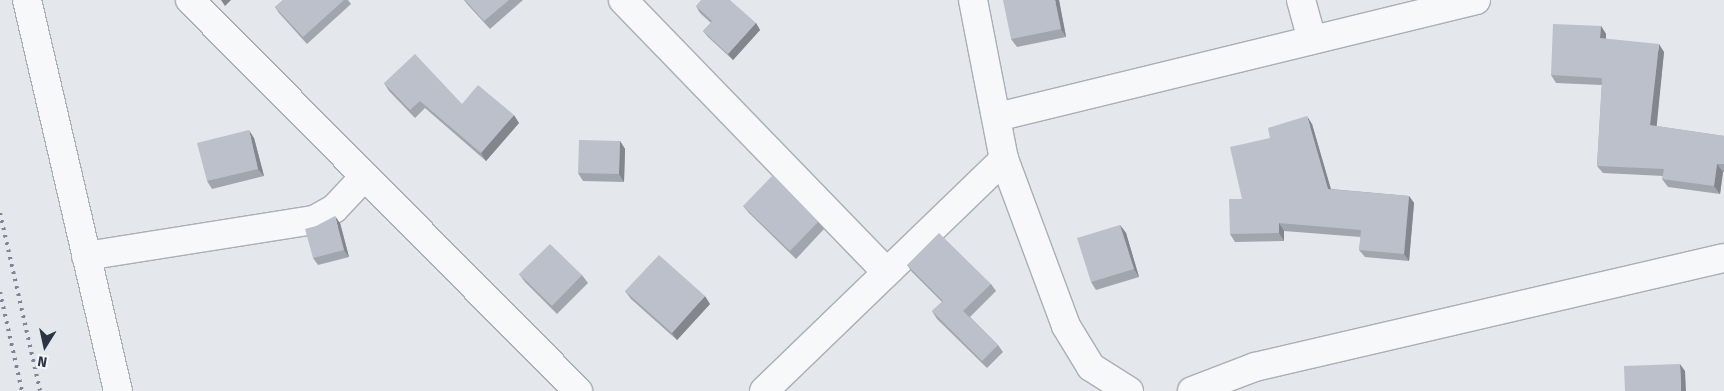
<!DOCTYPE html>
<html>
<head>
<meta charset="utf-8">
<style>
  body { margin:0 }
  #map { position:relative; width:1724px; height:391px; overflow:hidden; background:#e4e7ec; font-family:"Fira Sans",sans-serif }
  div>[style] { position:absolute }
  .roads { filter:drop-shadow(1px 0 #a9aeb7) drop-shadow(-1px 0 #a9aeb7) drop-shadow(0 1px #a9aeb7) drop-shadow(0 -1px #a9aeb7) }
  .minor>* { height:28px; margin:-14px; padding:0 14px; transform-origin:14px; border-radius:14px; background:#f7f8fa }
  .rail>* { height:4px; margin-top:-2px; transform-origin:0; background:repeating-linear-gradient(90deg,#7d8696 0 2.5px,transparent 0 7.5px) }
  .wall>* { inset:0; background:#a1a5ae }
  .shaded-wall>* { inset:0; background:#83868d }
  .building>* { inset:0; background:#bbc0ca }
  span { translate:-50% -50%; white-space:nowrap; text-align:center; line-height:1.15; -webkit-text-stroke:4px #f4f6f9; paint-order:stroke }
  .north { position:absolute; left:20px; top:321px; width:50px; height:50px; -webkit-text-stroke:4px #f4f6f9; paint-order:stroke; rotate:190deg; font-size:14px; font-weight:700; line-height:20px; text-align:center; color:#2b3445 }
  .north::after { content:''; display:block; margin:auto; width:18px; height:22px; background:#2b3445; clip-path:polygon(50% 0,100% 100%,50% 72%,0 100%) }
</style>
</head>
<body>
<div id="map">
  <div class="roads">
    <div class="minor">
      <i style="left:27px;top:0;width:401px;rotate:76.9deg"></i>
      <i style="left:190px;top:0;width:551px;rotate:45.22deg"></i>
      <i style="left:623px;top:0;width:379px;rotate:45.9deg"></i>
      <i style="left:973px;top:0;width:162px;rotate:79deg"></i>
      <i style="left:1004px;top:159px;width:178px;rotate:69.6deg"></i>
      <i style="left:1066px;top:326px;width:48px;rotate:58.6deg"></i>
      <i style="left:1091px;top:367px;width:45px;rotate:32.3deg"></i>
      <i style="left:1301px;top:0;width:41px;rotate:74.6deg"></i>
      <i style="left:997px;top:117px;width:493px;rotate:-13.7deg"></i>
      <i style="left:86px;top:256px;width:231px;rotate:-9deg"></i>
      <i style="left:314px;top:220px;width:23px;rotate:-29deg"></i>
      <i style="left:334px;top:209px;width:45px;rotate:-46.8deg"></i>
      <i style="left:764px;top:391px;width:334px;rotate:-44deg"></i>
      <i style="left:1192px;top:391px;width:67px;rotate:-20.9deg"></i>
      <i style="left:1255px;top:367px;width:481px;rotate:-13.1deg"></i>
    </div>
  </div>
  <div class="rail">
    <i style="left:0;top:213px;width:182px;rotate:77.3deg"></i>
    <i style="left:0;top:292px;width:101px;rotate:77.5deg"></i>
  </div>
  <div class="wall">
    <i style="clip-path:polygon(283px 0,348px 0,351px 4px,307px 44px,279px 13px,275px 7px)"></i>
    <i style="clip-path:polygon(464px 0,523px 0,490px 29px,468px 5px)"></i>
    <i style="clip-path:polygon(1059px 0,1066px 37px,1017px 47px,1011px 39px)"></i>
    <i style="clip-path:polygon(696px 6px,756px 23px,760px 30px,733px 60px,708px 37px,703px 31px,711px 23px,700px 13px)"></i>
    <i style="clip-path:polygon(1601px 26px,1606px 34px,1606px 39px,1664px 52px,1656px 126px,1724px 136px,1724px 172px,1723px 172px,1720px 194px,1668px 187px,1662px 179px,1663px 176px,1603px 173px,1597px 166px,1602px 85px,1556px 83px,1551px 75px)"></i>
    <i style="clip-path:polygon(384px 83px,462px 104px,519px 123px,486px 161px,425px 108px,415px 118px,389px 91px)"></i>
    <i style="clip-path:polygon(1312px 124px,1331px 189px,1409px 196px,1414px 203px,1409px 261px,1365px 257px,1359px 250px,1361px 237px,1284px 231px,1284px 241px,1235px 242px,1230px 234px,1242px 199px)"></i>
    <i style="clip-path:polygon(254px 138px,264px 176px,212px 189px,207px 181px)"></i>
    <i style="clip-path:polygon(620px 141px,625px 149px,624px 182px,583px 181px,578px 173px)"></i>
    <i style="clip-path:polygon(743px 206px,818px 222px,824px 229px,796px 259px,749px 213px)"></i>
    <i style="clip-path:polygon(340px 223px,349px 257px,318px 265px,313px 258px)"></i>
    <i style="clip-path:polygon(1120px 225px,1126px 233px,1139px 277px,1096px 290px,1091px 282px)"></i>
    <i style="clip-path:polygon(907px 265px,991px 284px,996px 291px,970px 317px,998px 345px,1003px 352px,987px 368px,937px 319px,932px 311px,942px 302px,912px 272px)"></i>
    <i style="clip-path:polygon(519px 274px,582px 275px,588px 283px,557px 314px,525px 282px)"></i>
    <i style="clip-path:polygon(625px 291px,710px 304px,677px 340px,631px 299px)"></i>
  </div>
  <div class="shaded-wall">
    <i style="clip-path:polygon(221px 0,231px 0,225px 6px)"></i>
    <i style="clip-path:polygon(1055px 0,1059px 0,1066px 37px,1061px 29px)"></i>
    <i style="clip-path:polygon(756px 23px,760px 30px,733px 60px,728px 54px)"></i>
    <i style="clip-path:polygon(1601px 26px,1606px 34px,1606px 46px,1600px 38px)"></i>
    <i style="clip-path:polygon(1659px 44px,1664px 52px,1656px 133px,1650px 125px)"></i>
    <i style="clip-path:polygon(514px 115px,519px 123px,486px 161px,481px 153px)"></i>
    <i style="clip-path:polygon(1307px 116px,1312px 124px,1333px 197px,1328px 189px)"></i>
    <i style="clip-path:polygon(249px 130px,254px 138px,264px 176px,258px 169px)"></i>
    <i style="clip-path:polygon(620px 141px,625px 149px,624px 182px,619px 174px)"></i>
    <i style="clip-path:polygon(1717px 164px,1723px 172px,1720px 194px,1714px 186px)"></i>
    <i style="clip-path:polygon(1409px 196px,1414px 203px,1409px 261px,1404px 254px)"></i>
    <i style="clip-path:polygon(335px 216px,340px 223px,349px 257px,344px 250px)"></i>
    <i style="clip-path:polygon(1279px 223px,1284px 231px,1284px 241px,1279px 233px)"></i>
    <i style="clip-path:polygon(1120px 225px,1126px 233px,1139px 277px,1134px 269px)"></i>
    <i style="clip-path:polygon(705px 296px,710px 304px,677px 340px,672px 333px)"></i>
    <i style="clip-path:polygon(1680px 364px,1685px 371px,1686px 391px,1681px 391px)"></i>
  </div>
  <div class="building">
    <i style="clip-path:polygon(283px 0,344px 0,303px 37px,275px 7px)"></i>
    <i style="clip-path:polygon(465px 0,509px 0,484px 21px)"></i>
    <i style="clip-path:polygon(701px 0,730px 0,756px 23px,728px 54px,703px 31px,712px 21px,696px 6px)"></i>
    <i style="clip-path:polygon(1003px 0,1055px 0,1061px 29px,1011px 39px)"></i>
    <i style="clip-path:polygon(1553px 24px,1601px 26px,1600px 38px,1659px 44px,1650px 125px,1724px 136px,1724px 164px,1717px 164px,1714px 186px,1662px 179px,1664px 169px,1597px 166px,1602px 78px,1551px 75px)"></i>
    <i style="clip-path:polygon(415px 54px,462px 104px,478px 85px,514px 115px,481px 153px,420px 101px,410px 110px,384px 83px)"></i>
    <i style="clip-path:polygon(1307px 116px,1328px 189px,1409px 196px,1404px 254px,1359px 250px,1361px 230px,1279px 223px,1279px 233px,1230px 234px,1229px 199px,1242px 199px,1230px 147px,1270px 138px,1268px 128px)"></i>
    <i style="clip-path:polygon(249px 130px,258px 169px,207px 181px,197px 143px)"></i>
    <i style="clip-path:polygon(579px 140px,620px 141px,619px 174px,578px 173px)"></i>
    <i style="clip-path:polygon(773px 175px,818px 222px,790px 251px,743px 206px)"></i>
    <i style="clip-path:polygon(335px 216px,344px 250px,313px 258px,305px 229px,316px 226px)"></i>
    <i style="clip-path:polygon(1120px 225px,1134px 269px,1091px 282px,1077px 238px)"></i>
    <i style="clip-path:polygon(939px 233px,991px 284px,963px 311px,998px 345px,982px 361px,932px 311px,943px 301px,907px 265px)"></i>
    <i style="clip-path:polygon(550px 244px,582px 275px,552px 306px,519px 274px)"></i>
    <i style="clip-path:polygon(659px 255px,705px 296px,672px 333px,625px 291px)"></i>
    <i style="clip-path:polygon(1680px 364px,1681px 391px,1625px 391px,1624px 366px)"></i>
  </div>
  <div class="north">N</div>
</div>
</body>
</html>
